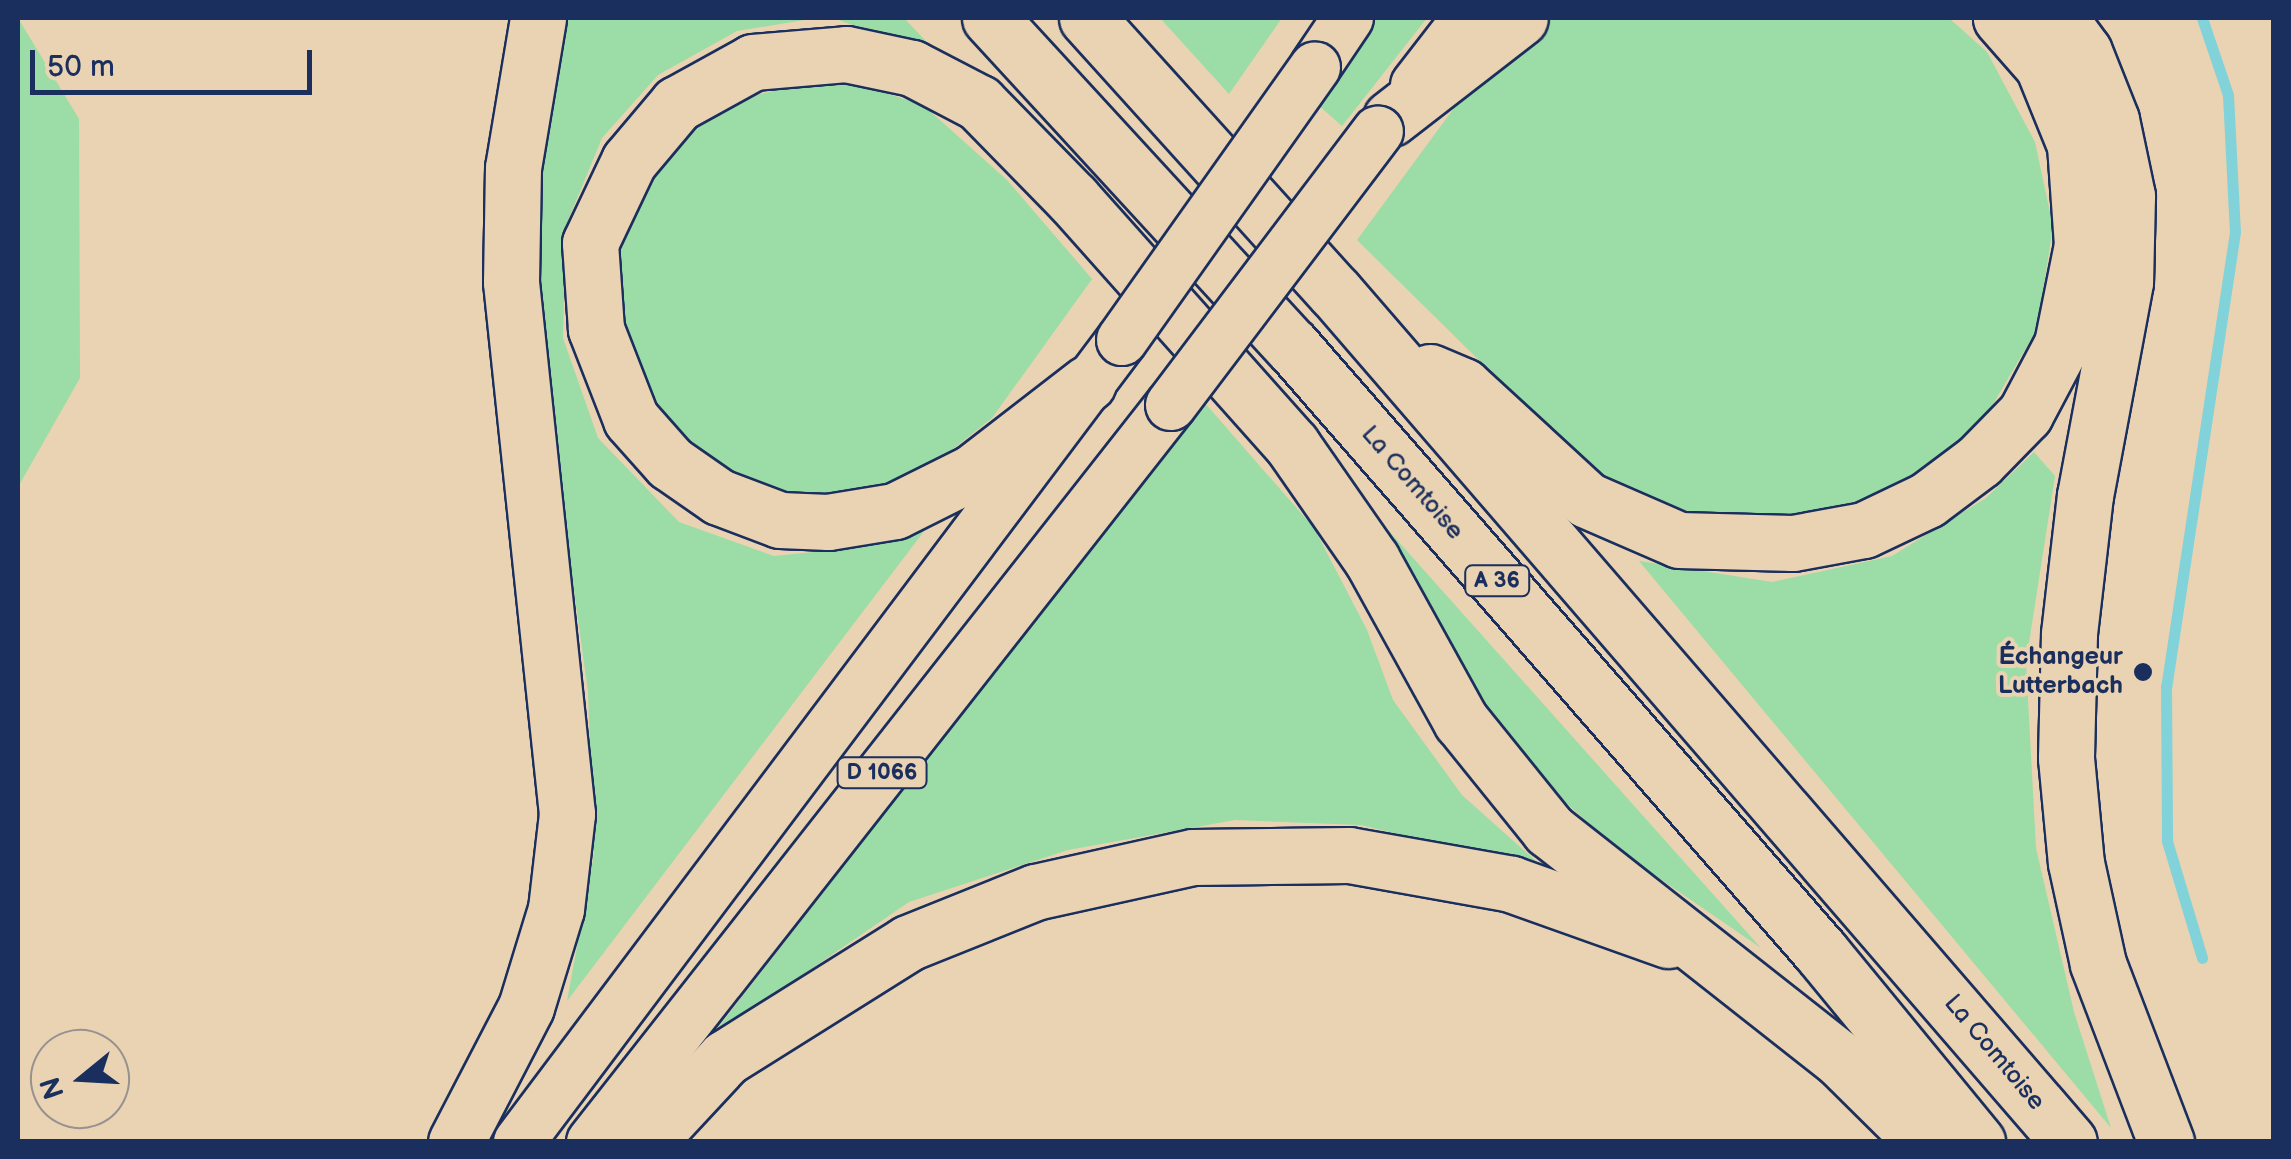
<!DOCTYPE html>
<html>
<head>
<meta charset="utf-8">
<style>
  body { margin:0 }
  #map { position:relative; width:2291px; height:1159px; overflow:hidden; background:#e9d3b2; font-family:"Balsamiq Sans",sans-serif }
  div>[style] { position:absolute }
  .green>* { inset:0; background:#9cdca6 }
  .stream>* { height:11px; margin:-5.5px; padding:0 5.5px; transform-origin:5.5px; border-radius:5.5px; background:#81d2d9 }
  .roads { filter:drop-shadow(2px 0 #1b2f5e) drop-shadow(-2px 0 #1b2f5e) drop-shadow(0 2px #1b2f5e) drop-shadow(0 -2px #1b2f5e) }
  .trunk>* { height:50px; margin:-25px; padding:0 25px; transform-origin:25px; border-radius:25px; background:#e9d3b2 }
  .motorway>* { height:55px; margin:-27.5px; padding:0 27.5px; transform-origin:27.5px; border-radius:27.5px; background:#e9d3b2 }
  .bridges { filter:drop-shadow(2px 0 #1b2f5e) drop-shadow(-2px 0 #1b2f5e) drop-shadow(0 2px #1b2f5e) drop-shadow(0 -2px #1b2f5e) }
  .trunk-bridge>* { height:50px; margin:-25px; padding:0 25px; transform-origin:25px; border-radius:25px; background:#e9d3b2 }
  .dots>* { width:28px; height:28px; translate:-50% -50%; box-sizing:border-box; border:5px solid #e9d3b2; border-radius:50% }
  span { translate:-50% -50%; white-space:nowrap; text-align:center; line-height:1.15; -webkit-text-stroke:8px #e9d3b2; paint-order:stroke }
  .shield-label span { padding:2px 8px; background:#e9d3b2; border:2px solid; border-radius:8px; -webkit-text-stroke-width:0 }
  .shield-label { font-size:22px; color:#1b2f5e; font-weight:700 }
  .street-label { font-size:25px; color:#1b2f5e }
  .poi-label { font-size:25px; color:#1b2f5e; font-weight:700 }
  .right { translate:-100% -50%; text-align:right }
  .frame { position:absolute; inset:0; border:20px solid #1b2f5e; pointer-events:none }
  .north { position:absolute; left:30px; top:1029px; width:100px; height:100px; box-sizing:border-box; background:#e9d3b2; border:2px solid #979190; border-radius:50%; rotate:252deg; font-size:28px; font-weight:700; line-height:40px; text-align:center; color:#1b2f5e }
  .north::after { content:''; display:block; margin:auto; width:35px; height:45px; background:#1b2f5e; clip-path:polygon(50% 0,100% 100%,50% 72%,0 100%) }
  .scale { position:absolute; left:30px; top:50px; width:282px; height:45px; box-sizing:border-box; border:5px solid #1b2f5e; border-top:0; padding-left:12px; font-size:30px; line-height:35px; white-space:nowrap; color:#1b2f5e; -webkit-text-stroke:8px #e9d3b2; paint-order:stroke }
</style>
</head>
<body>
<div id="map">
  <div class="green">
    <i style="clip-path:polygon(18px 18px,79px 119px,80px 378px,18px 487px)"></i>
    <i style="clip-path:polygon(563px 18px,817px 18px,737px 31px,658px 75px,602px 138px,566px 225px,563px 338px,598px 438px,679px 522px,774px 556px,863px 547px,931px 522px,567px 1001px,594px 854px,588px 692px,534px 299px,542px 146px)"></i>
    <i style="clip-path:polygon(833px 18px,904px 18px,940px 56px)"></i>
    <i style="clip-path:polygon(1160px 18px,1282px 18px,1229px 94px)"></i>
    <i style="clip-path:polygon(1373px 18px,1427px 18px,1342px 126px,1317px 104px)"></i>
    <i style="clip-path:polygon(1550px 18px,1949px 18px,1987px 52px,2035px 142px,2053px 227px,2037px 329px,1989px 411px,1924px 472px,1828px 513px,1723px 519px,1631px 498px,1555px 435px,1357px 240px,1479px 74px)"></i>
    <i style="clip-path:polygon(838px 78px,923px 105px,1007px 180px,1092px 279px,992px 418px,914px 480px,828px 504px,745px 489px,673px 437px,630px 377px,613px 297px,624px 212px,672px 139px,745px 97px)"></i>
    <i style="clip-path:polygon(1204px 402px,1314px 528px,1367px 630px,1393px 700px,1462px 795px,1546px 870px,1361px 825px,1235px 820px,1068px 850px,909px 902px,710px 1038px)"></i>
    <i style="clip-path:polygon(2034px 452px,2055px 476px,2026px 662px,2036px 848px,2074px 1012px,2111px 1128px,1639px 561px,1772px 582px,1892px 556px,1986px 498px)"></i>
    <i style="clip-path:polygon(1339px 475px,1761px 948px,1621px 852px,1566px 803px,1487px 707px)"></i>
  </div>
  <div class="stream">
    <i style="left:2202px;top:18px;width:81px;rotate:71.3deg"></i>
    <i style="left:2228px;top:95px;width:137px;rotate:87.1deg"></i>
    <i style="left:2235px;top:232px;width:459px;rotate:98.6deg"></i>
    <i style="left:2166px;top:686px;width:155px;rotate:89.6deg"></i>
    <i style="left:2167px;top:841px;width:122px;rotate:73.3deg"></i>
  </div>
  <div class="roads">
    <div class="trunk">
      <i style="left:1315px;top:67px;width:59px;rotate:-56deg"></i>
      <i style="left:1416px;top:85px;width:85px;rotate:-52.2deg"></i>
      <i style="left:519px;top:1142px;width:1003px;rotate:-53.06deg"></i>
      <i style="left:592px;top:1142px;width:937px;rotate:-51.85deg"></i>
    </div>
    <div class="motorway">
      <i style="left:990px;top:18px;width:446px;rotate:47.4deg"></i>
      <i style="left:1292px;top:346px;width:804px;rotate:48.88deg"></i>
      <i style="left:1821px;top:952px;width:246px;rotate:50.6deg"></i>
      <i style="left:1087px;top:18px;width:368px;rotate:47.9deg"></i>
      <i style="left:1334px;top:291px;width:1124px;rotate:49.18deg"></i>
      <i style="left:2059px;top:18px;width:42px;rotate:53.7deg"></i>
      <i style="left:2084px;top:52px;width:73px;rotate:68.3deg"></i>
      <i style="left:2111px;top:120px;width:78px;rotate:78.1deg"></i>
      <i style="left:2127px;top:196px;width:86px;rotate:91.3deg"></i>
      <i style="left:2125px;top:282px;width:217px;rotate:100.6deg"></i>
      <i style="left:2085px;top:495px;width:140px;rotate:96.6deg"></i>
      <i style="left:2069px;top:634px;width:124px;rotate:91.4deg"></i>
      <i style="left:2066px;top:758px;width:105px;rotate:84.6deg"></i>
      <i style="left:2076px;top:863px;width:103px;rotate:77.7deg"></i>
      <i style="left:2098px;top:964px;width:191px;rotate:69.1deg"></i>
      <i style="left:1391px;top:118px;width:163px;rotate:-37.8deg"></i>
      <i style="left:1430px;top:372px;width:36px;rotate:23deg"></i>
      <i style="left:1463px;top:386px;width:168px;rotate:42.6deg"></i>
      <i style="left:1587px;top:500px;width:100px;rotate:23.5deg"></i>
      <i style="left:1679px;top:540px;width:114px;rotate:1.5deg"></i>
      <i style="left:1793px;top:543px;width:72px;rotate:-10.4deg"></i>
      <i style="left:1864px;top:530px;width:70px;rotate:-25.5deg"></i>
      <i style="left:1927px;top:500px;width:65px;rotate:-36.9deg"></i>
      <i style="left:1979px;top:461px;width:66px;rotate:-45.6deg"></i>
      <i style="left:2025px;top:414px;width:79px;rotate:-62.1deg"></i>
      <i style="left:2062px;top:344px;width:101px;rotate:-78.6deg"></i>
      <i style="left:2082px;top:245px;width:100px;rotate:-94deg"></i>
      <i style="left:2075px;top:145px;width:85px;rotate:-112.1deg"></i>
      <i style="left:2043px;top:66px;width:64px;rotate:-131.2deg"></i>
      <i style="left:1088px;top:383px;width:145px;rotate:142.3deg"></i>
      <i style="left:973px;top:472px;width:87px;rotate:153.4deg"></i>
      <i style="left:895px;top:511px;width:68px;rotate:170.7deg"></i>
      <i style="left:828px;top:522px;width:48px;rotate:-177.6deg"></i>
      <i style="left:780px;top:520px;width:65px;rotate:-159.3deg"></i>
      <i style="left:719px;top:497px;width:60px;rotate:-145.2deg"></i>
      <i style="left:670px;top:463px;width:59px;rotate:-131.6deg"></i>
      <i style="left:631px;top:419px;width:97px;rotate:-111.3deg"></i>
      <i style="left:596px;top:329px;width:86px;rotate:-94deg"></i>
      <i style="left:590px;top:243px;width:91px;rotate:-64.6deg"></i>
      <i style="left:629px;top:161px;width:75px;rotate:-49.9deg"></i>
      <i style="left:677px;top:104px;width:87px;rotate:-28.9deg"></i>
      <i style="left:753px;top:62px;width:93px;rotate:-4.9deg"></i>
      <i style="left:846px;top:54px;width:67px;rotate:12deg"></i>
      <i style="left:912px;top:68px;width:76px;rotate:27.6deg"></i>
      <i style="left:979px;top:103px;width:134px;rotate:45.6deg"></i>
      <i style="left:1073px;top:199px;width:329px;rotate:48.3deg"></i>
      <i style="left:1292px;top:445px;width:140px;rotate:55.2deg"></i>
      <i style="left:1372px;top:560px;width:184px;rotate:61.1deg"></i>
      <i style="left:1461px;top:721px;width:140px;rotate:51.1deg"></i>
      <i style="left:1549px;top:830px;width:370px;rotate:38.2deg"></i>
      <i style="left:1840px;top:1059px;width:118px;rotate:44.7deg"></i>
      <i style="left:456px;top:1142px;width:152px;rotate:-62.6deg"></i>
      <i style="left:526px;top:1007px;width:102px;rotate:-73deg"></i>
      <i style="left:556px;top:909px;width:96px;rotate:-83.4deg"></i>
      <i style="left:567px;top:814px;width:535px;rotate:-96.01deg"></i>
      <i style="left:511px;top:282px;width:114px;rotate:-89deg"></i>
      <i style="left:513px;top:168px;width:152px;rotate:-80.5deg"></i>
      <i style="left:647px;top:1142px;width:115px;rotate:-47.1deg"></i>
      <i style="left:725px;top:1058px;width:216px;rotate:-32.1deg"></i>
      <i style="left:908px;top:943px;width:137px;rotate:-21.9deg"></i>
      <i style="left:1035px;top:892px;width:162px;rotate:-12.5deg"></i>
      <i style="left:1193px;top:857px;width:156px;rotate:-0.7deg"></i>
      <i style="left:1349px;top:855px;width:165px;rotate:10.1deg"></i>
      <i style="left:1511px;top:884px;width:167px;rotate:19.6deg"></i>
    </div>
  </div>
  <div class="bridges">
    <div class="trunk-bridge">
      <i style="left:1122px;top:340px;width:334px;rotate:-54.7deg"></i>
      <i style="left:1171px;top:405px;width:343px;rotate:-52.9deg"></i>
    </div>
  </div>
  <div class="dots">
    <i style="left:2143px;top:672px;background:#1b2f5e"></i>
  </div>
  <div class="shield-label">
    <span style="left:1497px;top:581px">A 36</span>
    <span style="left:882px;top:773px">D 1066</span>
  </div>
  <div class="street-label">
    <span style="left:1412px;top:483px;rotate:49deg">La Comtoise</span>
    <span style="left:1994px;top:1053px;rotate:50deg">La Comtoise</span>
  </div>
  <div class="poi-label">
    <span class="right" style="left:2123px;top:672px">Échangeur<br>Lutterbach</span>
  </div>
  <div class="frame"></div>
  <div class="north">N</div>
  <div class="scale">50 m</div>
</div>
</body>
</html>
